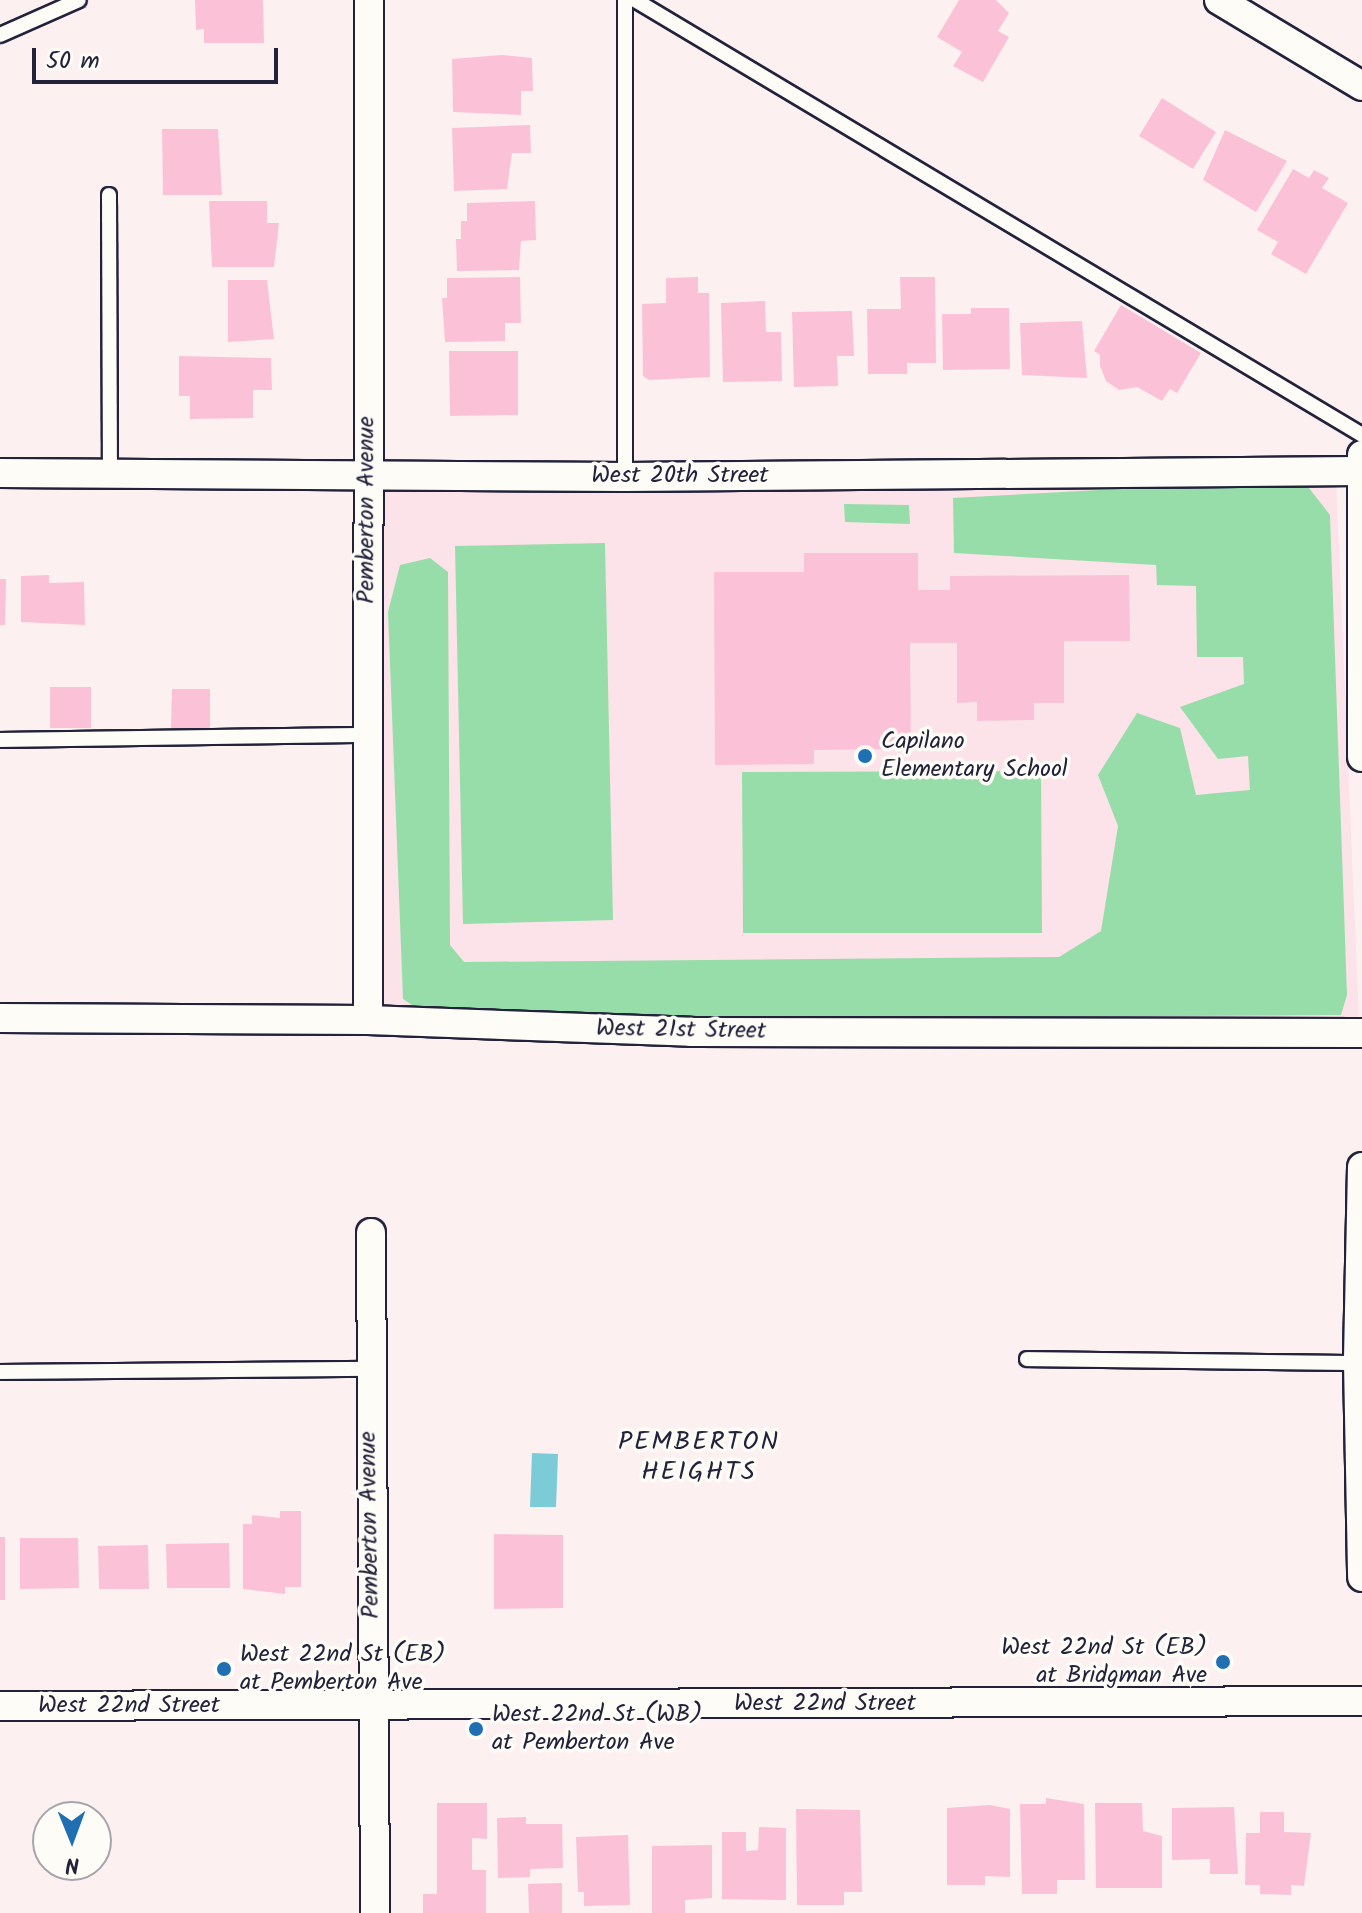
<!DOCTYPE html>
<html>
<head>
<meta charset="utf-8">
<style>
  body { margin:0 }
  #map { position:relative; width:1362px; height:1913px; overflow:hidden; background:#fdf0f1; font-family:Kalam,sans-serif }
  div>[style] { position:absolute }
  .built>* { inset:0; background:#fce2e9 }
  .green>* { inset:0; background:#97dda9 }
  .water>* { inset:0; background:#7cccd7 }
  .building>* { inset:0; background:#fbc2d7 }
  .roads { filter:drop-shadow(2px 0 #22223b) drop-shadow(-2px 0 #22223b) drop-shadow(0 2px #22223b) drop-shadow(0 -2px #22223b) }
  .lane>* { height:14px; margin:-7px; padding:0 7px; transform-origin:7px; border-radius:7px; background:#fdfcf7 }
  .street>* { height:28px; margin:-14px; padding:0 14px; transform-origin:14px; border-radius:14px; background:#fdfcf7 }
  .dots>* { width:22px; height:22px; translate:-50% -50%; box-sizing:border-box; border:4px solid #fdfcf7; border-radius:50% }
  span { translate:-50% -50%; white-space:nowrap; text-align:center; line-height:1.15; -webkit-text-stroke:7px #fdfcf7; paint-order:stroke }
  .street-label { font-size:24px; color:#22223b }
  .poi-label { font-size:24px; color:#22223b }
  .left { translate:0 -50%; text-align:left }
  .right { translate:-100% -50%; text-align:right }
  .neighbourhood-label { font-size:26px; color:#22223b; letter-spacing:2px }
  .north { position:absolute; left:32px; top:1801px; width:80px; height:80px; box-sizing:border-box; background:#fdfcf7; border:2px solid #a5a5ac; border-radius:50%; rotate:179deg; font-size:22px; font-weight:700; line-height:32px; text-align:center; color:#22223b }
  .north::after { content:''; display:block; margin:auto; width:28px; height:36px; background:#1f6fb2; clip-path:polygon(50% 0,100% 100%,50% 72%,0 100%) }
  .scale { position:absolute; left:32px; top:48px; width:246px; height:36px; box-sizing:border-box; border:4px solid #22223b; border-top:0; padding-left:10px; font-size:24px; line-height:28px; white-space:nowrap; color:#22223b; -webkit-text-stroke:6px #fdfcf7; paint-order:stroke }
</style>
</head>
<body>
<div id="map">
  <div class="built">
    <i style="clip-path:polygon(1336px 480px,1359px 1021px,383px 1026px,381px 492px)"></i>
  </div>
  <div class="green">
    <i style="clip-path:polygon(1302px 479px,1330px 515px,1347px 995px,1341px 1015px,434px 1020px,403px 999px,388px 612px,400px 565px,430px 558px,448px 572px,450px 945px,464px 962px,1059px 957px,1101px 931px,1118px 826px,1098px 775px,1137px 713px,1180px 728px,1196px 795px,1250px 790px,1248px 756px,1218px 759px,1180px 707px,1244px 684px,1243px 657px,1197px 657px,1196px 586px,1157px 585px,1156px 565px,954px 553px,953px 498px)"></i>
    <i style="clip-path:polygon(844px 504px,909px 505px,910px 524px,845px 522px)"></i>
    <i style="clip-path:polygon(605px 543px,613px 920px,463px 924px,455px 546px)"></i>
    <i style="clip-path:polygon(1041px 771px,1042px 933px,743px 933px,742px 772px)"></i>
  </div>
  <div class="water">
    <i style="clip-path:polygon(532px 1453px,558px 1454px,556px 1507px,530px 1507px)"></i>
  </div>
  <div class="building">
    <i style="clip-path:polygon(195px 0,263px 0,264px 43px,204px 43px,204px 29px,196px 30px)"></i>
    <i style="clip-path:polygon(959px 0,996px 0,1009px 13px,998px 31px,1009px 37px,983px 82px,953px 66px,962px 52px,937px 37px)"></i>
    <i style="clip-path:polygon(502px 55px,532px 58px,533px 91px,521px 91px,521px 115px,453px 112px,452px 59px)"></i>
    <i style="clip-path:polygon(1162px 98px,1216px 132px,1193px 169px,1139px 136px)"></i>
    <i style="clip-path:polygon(530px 125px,531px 153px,512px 153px,507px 189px,454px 191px,452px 128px)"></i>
    <i style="clip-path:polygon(162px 129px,218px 129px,222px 195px,163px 195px)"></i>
    <i style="clip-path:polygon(1225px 130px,1287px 161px,1256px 212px,1203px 180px)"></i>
    <i style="clip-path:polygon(1293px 169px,1309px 178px,1314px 170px,1329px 178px,1322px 188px,1348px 203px,1306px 274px,1271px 254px,1278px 242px,1257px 230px)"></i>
    <i style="clip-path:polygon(209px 201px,267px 201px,267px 223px,279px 223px,274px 267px,212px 267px)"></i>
    <i style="clip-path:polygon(535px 201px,536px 240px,521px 241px,519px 270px,457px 271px,456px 239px,461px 239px,461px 221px,467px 221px,467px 203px)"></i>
    <i style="clip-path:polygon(520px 277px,521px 323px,505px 323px,505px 341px,445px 342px,442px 298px,447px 298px,447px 278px)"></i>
    <i style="clip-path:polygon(698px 277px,698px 293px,709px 293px,710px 377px,649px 380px,643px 376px,642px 304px,666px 303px,666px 278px)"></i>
    <i style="clip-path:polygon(900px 277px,935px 277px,936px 363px,907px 363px,907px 374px,868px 374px,867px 309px,901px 309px)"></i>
    <i style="clip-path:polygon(228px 280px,267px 280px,274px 339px,228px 342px)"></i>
    <i style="clip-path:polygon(765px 301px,766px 332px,781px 332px,782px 381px,723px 382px,721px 303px)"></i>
    <i style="clip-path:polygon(1121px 305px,1201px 353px,1177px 393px,1170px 389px,1162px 401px,1137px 387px,1119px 390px,1106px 381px,1100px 366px,1100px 355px,1094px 351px)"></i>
    <i style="clip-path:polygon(971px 308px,1009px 308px,1010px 369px,943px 370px,942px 314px,971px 314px)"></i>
    <i style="clip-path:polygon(852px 311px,854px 356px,837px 356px,838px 386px,794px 387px,792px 312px)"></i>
    <i style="clip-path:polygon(1082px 321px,1087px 378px,1022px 375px,1020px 323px)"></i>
    <i style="clip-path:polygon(449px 351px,518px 351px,518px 415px,450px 416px)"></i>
    <i style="clip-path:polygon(179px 356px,271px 358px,272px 390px,253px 390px,253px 418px,190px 419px,190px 396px,179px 396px)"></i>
    <i style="clip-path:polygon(804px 553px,918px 553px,918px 590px,950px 590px,950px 576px,1129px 575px,1130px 641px,1064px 641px,1064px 703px,1034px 703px,1034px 720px,977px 721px,977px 702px,957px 703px,957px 643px,910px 643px,911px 749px,814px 750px,814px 764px,715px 765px,714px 572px,804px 572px)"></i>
    <i style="clip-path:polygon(49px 575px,49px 583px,84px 582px,85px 625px,21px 622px,21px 576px)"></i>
    <i style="clip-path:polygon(0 579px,6px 579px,5px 625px,0 625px)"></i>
    <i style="clip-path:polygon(50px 687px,91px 687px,91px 728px,50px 728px)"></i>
    <i style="clip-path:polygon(172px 689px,210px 689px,210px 728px,171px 728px)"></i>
    <i style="clip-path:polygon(280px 1511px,301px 1511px,301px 1587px,285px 1587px,285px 1594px,243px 1589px,243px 1524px,252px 1524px,252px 1515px,280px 1518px)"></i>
    <i style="clip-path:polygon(494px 1534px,563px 1535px,563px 1608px,494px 1609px)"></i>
    <i style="clip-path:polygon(0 1537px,5px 1537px,5px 1600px,0 1600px)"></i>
    <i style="clip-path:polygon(20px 1538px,78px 1538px,79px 1588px,20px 1589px)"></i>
    <i style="clip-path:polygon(229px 1543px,230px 1588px,167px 1588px,166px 1544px)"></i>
    <i style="clip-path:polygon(148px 1545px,149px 1589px,99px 1589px,98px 1546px)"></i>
    <i style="clip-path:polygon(1046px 1798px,1084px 1804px,1085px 1880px,1057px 1880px,1057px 1894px,1022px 1894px,1020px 1804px,1046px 1804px)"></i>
    <i style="clip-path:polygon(437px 1803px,487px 1803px,487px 1839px,472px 1838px,472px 1870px,486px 1870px,486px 1913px,423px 1913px,423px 1894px,437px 1894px)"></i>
    <i style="clip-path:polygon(1095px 1803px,1142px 1803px,1143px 1831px,1162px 1836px,1162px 1888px,1096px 1888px)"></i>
    <i style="clip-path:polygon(990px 1805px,1010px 1809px,1010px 1877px,985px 1876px,985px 1885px,947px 1885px,947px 1808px)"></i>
    <i style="clip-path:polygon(1234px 1807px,1238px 1874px,1210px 1874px,1210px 1859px,1172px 1860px,1172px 1808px)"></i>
    <i style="clip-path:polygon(796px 1809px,860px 1810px,862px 1892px,844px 1892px,844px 1905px,797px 1905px)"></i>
    <i style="clip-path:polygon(1260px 1812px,1284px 1812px,1284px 1832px,1311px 1833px,1304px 1886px,1291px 1885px,1291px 1895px,1260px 1894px,1260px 1885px,1245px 1885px,1246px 1833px,1260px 1833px)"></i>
    <i style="clip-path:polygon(526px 1817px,526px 1824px,562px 1824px,563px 1868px,530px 1869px,530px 1877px,498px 1878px,497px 1818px)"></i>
    <i style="clip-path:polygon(759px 1827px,786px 1828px,786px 1900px,722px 1899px,722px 1832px,746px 1832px,746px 1851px,758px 1850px)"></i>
    <i style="clip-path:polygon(628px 1835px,630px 1905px,584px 1906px,584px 1892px,578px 1892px,576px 1837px)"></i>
    <i style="clip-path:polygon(712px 1845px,712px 1898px,685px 1900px,685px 1913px,652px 1913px,652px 1846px)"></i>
    <i style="clip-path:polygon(562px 1883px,562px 1913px,529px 1913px,528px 1884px)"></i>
  </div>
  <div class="roads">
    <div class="lane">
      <i style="left:625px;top:0;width:477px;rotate:90deg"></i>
      <i style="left:635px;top:0;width:847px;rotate:30.89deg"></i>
      <i style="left:0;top:35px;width:86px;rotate:-23.9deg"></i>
      <i style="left:109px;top:195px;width:278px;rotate:89.8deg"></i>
      <i style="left:0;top:740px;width:367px;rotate:-0.8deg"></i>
      <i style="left:1027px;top:1359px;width:335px;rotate:0.7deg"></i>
      <i style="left:0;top:1372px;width:368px;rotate:-0.5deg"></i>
    </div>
    <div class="street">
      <i style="left:1219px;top:0;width:167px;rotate:31deg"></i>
      <i style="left:1362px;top:455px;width:302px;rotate:90deg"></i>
      <i style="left:0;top:473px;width:625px;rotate:0.37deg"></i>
      <i style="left:625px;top:477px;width:734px;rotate:-0.47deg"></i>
      <i style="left:0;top:1018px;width:368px;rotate:0.3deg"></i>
      <i style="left:368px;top:1020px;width:323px;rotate:2.1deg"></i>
      <i style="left:691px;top:1032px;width:671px;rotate:0.09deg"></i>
      <i style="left:368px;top:1020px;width:1020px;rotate:-89.94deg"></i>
      <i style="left:1362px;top:1167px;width:196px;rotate:91.2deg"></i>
      <i style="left:1358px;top:1363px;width:214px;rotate:88.9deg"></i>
      <i style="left:371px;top:1233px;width:680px;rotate:89.66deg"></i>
      <i style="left:0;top:1706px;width:1362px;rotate:-0.21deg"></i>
    </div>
  </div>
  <div class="dots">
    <i style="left:865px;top:756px;background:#1f6fb2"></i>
    <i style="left:1223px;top:1662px;background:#1f6fb2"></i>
    <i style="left:224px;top:1669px;background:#1f6fb2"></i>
    <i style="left:476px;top:1729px;background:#1f6fb2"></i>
  </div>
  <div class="street-label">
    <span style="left:680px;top:476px">West 20th Street</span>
    <span style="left:367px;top:510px;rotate:-90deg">Pemberton Avenue</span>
    <span style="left:681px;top:1030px;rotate:1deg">West 21st Street</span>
    <span style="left:370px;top:1525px;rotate:-91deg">Pemberton Avenue</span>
    <span style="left:825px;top:1704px">West 22nd Street</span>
    <span style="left:129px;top:1706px">West 22nd Street</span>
  </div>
  <div class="poi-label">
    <span class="left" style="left:881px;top:756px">Capilano<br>Elementary School</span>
    <span class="right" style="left:1207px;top:1662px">West 22nd St (EB)<br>at Bridgman Ave</span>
    <span class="left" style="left:240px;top:1669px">West 22nd St (EB)<br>at Pemberton Ave</span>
    <span class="left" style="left:492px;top:1729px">West 22nd St (WB)<br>at Pemberton Ave</span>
  </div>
  <div class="neighbourhood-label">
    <span style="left:699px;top:1458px">PEMBERTON<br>HEIGHTS</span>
  </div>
  <div class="north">N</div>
  <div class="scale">50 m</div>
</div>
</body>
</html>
